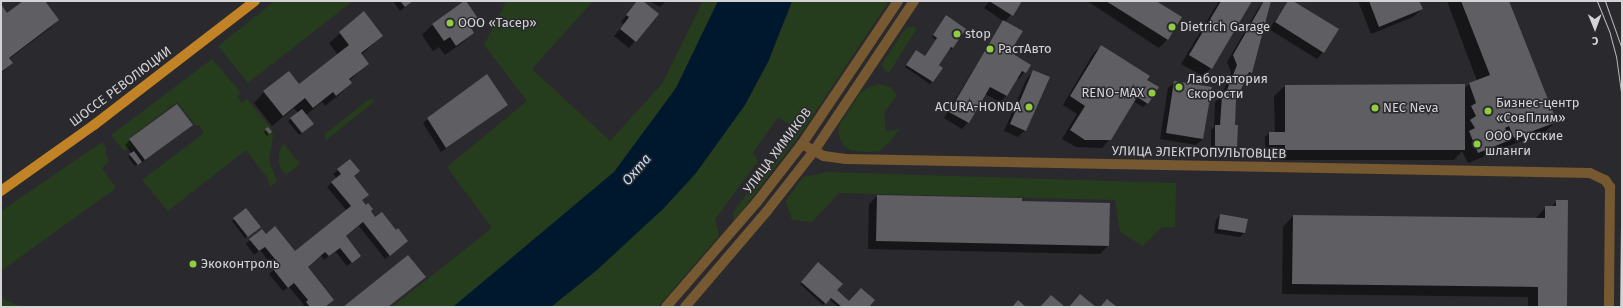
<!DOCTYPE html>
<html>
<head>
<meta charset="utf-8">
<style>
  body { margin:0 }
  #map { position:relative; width:1623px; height:308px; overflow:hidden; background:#2a292e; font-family:"Fira Sans",sans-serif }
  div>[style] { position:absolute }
  .green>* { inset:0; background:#253d1c }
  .water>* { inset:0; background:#00182d }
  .shadow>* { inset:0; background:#0007 }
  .building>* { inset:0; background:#5e5e63 }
  .minor>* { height:10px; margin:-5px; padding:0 5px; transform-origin:5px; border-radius:5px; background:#765831 }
  .major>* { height:10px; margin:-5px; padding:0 5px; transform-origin:5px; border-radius:5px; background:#c18325 }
  .tram>* { height:1px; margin:-0.5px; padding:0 0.5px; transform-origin:0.5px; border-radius:0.5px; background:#b8b8bb }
  .dots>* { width:11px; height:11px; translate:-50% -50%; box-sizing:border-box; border:2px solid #2a292e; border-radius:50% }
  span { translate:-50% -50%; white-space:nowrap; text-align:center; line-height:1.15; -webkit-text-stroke:3px #2a292e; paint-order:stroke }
  .poi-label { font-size:13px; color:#d4d4d7 }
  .left { translate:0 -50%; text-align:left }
  .right { translate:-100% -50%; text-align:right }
  .street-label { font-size:13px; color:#d4d4d7 }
  .water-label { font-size:14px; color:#c0def9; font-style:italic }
  .frame { position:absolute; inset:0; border:2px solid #d4d4d7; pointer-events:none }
  .north { position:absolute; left:1575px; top:8px; width:40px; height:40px; -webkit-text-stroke:3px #2a292e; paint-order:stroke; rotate:179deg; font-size:11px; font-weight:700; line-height:16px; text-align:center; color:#d4d4d7 }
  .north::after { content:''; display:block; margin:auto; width:14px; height:18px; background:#d4d4d7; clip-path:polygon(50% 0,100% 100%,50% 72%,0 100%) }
</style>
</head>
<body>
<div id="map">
  <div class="green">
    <i style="clip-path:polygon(275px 1px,353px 1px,248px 83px,218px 46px)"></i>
    <i style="clip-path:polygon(506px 1px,593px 1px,532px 69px,610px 141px,662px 84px,703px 1px,718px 1px,676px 88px,614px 172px,453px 307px,392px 307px,492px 228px,447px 167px,527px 101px,484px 45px)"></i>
    <i style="clip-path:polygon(792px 1px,889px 1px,802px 132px,735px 220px,733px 217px,734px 211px,796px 129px,778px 117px,753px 152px,758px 161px,715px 219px,719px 236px,658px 307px,551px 307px,663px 209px,696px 173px,788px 14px)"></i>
    <i style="clip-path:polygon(913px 26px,917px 28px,889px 73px,884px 70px,882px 64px,906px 28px)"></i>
    <i style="clip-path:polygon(212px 59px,241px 93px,237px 96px,242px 103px,247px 99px,272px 129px,273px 136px,269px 160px,277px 182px,270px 187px,268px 179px,246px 150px,168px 211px,142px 180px,204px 133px,199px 125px,196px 126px,177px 102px,128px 139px,132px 145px,124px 151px,111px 135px)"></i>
    <i style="clip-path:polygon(878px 84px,891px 87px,897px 95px,884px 112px,886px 131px,899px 129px,890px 142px,880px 151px,870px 152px,852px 151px,844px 146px,840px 139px,838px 127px,861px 92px,867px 88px)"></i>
    <i style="clip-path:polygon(372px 99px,375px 101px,325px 141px,326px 133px,368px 100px)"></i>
    <i style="clip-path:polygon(102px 142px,106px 148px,106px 155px,109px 162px,102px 168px,116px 188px,1px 271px,1px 211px)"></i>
    <i style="clip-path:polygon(283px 143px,300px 164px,287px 174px,283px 172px,279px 164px,279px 152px)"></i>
    <i style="clip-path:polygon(827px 172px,1176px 183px,1175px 227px,1162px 227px,1143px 246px,1120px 232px,1115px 200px,839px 193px,812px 222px,792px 220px,786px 201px,803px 177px)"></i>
    <i style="clip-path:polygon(1px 298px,22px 307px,1px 307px)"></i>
  </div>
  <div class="water">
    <i style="clip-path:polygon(718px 1px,792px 1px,769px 60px,745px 105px,696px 173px,663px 209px,597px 270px,551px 307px,453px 307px,614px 172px,676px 88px)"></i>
  </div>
  <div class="shadow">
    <i style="clip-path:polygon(25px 1px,44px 1px,58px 20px,50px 28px,9px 59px,12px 63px,1px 74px,1px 6px,7px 14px)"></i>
    <i style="clip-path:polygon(393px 1px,413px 1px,400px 11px)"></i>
    <i style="clip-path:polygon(638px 1px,641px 1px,658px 14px,629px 48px,614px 36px,624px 24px,621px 22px)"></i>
    <i style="clip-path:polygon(649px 1px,666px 1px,660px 7px)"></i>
    <i style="clip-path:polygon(989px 1px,1021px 1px,1005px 22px,1009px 53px,1030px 65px,1019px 79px,1016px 78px,1006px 96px,1000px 102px,985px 94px,968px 122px,962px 129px,944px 118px,1003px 21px,984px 8px)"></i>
    <i style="clip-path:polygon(1087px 1px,1155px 1px,1181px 18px,1167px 40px,1159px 48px)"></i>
    <i style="clip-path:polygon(1219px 1px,1251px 1px,1211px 68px,1203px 76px,1181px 64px)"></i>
    <i style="clip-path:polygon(1265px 1px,1270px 2px,1251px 73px,1245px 78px,1235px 99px,1234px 124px,1236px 146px,1232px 151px,1211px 150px,1211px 130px,1214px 127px,1215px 102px,1221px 97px,1231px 72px,1227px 62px,1259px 7px)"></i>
    <i style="clip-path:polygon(1289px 1px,1291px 1px,1323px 52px,1317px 59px,1269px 29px)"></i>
    <i style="clip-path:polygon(1358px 1px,1418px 1px,1422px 9px,1413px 17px,1371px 34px)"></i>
    <i style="clip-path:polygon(1447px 1px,1508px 1px,1556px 121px,1545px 132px,1503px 148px,1502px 146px,1498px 151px,1468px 163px,1462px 151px,1454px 160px,1275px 160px,1275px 149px,1265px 149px,1265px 137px,1269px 133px,1275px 133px,1274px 96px,1285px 86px,1464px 89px,1469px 84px,1477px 81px)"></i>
    <i style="clip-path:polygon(364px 13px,382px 36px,361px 55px,368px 64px,349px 81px,351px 83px,340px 94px,325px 106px,322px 102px,306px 115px,311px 126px,299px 135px,288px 121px,298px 113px,294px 108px,272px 126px,254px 103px,264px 92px,299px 86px,338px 55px,329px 43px)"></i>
    <i style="clip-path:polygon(475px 17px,468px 24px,473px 33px,462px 43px,445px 55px,439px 47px,433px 51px,422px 35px,433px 24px)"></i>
    <i style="clip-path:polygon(944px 19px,953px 48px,951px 50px,949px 48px,938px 66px,941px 68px,930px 84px,905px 67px,914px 53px,925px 57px,936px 40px,932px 37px)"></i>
    <i style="clip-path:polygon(1101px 46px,1148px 103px,1143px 107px,1133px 101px,1110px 139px,1102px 148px,1076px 147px,1062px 139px,1077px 114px,1063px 105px,1093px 54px)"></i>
    <i style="clip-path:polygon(1034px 71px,1025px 130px,1018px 137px,1004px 131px,1027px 78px)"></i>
    <i style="clip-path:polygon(1175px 82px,1203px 139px,1196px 145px,1160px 139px,1168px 88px)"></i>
    <i style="clip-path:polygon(507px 105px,441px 152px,423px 123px,428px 119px)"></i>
    <i style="clip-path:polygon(268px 128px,271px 132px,267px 136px,264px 132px)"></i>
    <i style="clip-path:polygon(187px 129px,140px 164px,139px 163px,135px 166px,128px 157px,132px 154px,125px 145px,130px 140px)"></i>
    <i style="clip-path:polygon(350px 161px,361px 201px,375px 218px,396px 232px,407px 241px,385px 259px,359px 226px,345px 237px,355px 260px,347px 266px,335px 251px,324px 260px,321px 256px,307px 267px,333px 300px,325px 307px,302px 307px,304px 305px,289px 287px,283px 291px,269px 274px,275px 269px,260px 250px,254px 255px,246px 244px,250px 240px,265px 235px,295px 252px,347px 211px,327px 187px,337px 178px,333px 174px)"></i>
    <i style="clip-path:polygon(877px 196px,1109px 204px,1108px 246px,1100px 254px,868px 249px,869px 204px)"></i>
    <i style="clip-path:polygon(1557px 201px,1566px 307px,1528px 307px,1528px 297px,1282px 294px,1283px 227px,1293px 216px,1535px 219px,1546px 207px,1551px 207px)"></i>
    <i style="clip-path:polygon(246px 209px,258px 229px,245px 238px,232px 221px)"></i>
    <i style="clip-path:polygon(1220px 215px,1244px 233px,1240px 237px,1214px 233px,1216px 220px)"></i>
    <i style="clip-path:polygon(194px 260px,194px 265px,191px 268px,188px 265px)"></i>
    <i style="clip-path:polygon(818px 264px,836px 290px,849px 302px,867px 307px,838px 307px,829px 299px,823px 305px,800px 284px)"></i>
  </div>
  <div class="building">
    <i style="clip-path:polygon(23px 1px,45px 1px,59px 20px,9px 58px,13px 63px,1px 72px,1px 4px,7px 13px)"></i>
    <i style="clip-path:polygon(400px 1px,413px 1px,405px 7px)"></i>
    <i style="clip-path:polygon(464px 1px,466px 1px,477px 17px,468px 23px,474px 33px,456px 46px,450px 37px,444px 41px,432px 24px)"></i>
    <i style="clip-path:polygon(637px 1px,643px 1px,659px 14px,636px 42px,620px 29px,629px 17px,626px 15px)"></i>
    <i style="clip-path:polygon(989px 1px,1022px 1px,1013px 16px)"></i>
    <i style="clip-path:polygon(1106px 1px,1156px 1px,1182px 17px,1168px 40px)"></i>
    <i style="clip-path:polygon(1221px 1px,1252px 1px,1212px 69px,1189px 55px)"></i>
    <i style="clip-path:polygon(1264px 1px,1271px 1px,1252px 73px,1249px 72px,1236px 100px,1235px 125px,1238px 125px,1237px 147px,1215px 146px,1215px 125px,1220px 125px,1222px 95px,1225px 95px,1237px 65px,1233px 55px)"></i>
    <i style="clip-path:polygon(1288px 1px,1293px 1px,1339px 29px,1324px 53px,1275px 22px)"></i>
    <i style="clip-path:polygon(1369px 1px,1419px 1px,1423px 9px,1379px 27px)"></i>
    <i style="clip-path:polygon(1461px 1px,1509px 1px,1557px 122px,1514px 138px,1509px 126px,1505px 128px,1510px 140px,1478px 153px,1469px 131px,1475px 128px,1470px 120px,1476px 116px,1471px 106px,1476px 103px,1469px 83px,1490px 75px)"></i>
    <i style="clip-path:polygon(364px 11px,383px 36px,361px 53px,369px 64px,349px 79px,352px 83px,336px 96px,333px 92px,313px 108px,305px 98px,283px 116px,263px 91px,289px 71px,299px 84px,349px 45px,339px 32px)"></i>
    <i style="clip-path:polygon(946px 15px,966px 29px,953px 48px,951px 47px,939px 65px,943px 68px,933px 82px,906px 65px,916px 50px,925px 56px,937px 38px,933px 35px)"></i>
    <i style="clip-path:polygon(1003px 20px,1023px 31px,1010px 52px,1031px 65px,1026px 73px,1022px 71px,1007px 96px,990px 87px,969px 123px,949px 112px)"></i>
    <i style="clip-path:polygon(1101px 45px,1150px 76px,1147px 80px,1159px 87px,1148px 104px,1137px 97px,1111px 140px,1085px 140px,1070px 130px,1085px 106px,1070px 96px)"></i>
    <i style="clip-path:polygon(1033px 70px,1050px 77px,1026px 131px,1010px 124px)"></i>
    <i style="clip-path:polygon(487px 74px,508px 105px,446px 148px,427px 118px)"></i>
    <i style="clip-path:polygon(1174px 81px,1212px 87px,1203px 139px,1166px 133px)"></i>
    <i style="clip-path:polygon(1465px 84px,1465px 150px,1285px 150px,1285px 145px,1269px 145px,1269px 132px,1285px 132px,1285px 85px)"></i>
    <i style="clip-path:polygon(177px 104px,193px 125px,145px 160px,129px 139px)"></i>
    <i style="clip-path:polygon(302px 109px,314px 124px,302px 133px,290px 118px)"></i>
    <i style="clip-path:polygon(268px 127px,272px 132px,269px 134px,265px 129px)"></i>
    <i style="clip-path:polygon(134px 151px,142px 162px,138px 165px,129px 154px)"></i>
    <i style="clip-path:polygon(350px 159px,360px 171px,354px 176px,369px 195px,362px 200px,366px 205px,368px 203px,373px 209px,371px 211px,375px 217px,382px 212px,396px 230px,398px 228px,408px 241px,390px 256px,363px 222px,346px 236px,361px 256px,352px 263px,340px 248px,329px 256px,325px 252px,308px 267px,334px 300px,325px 307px,310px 307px,306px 302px,308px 300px,294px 283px,288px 288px,273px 269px,279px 264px,265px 247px,259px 251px,249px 239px,262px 229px,266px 234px,275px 226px,295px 251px,351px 206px,331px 182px,341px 174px,337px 169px)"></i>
    <i style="clip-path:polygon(877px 195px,1022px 198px,1022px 201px,1110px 203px,1109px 246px,876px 241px)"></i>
    <i style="clip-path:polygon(1556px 200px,1568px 200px,1567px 307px,1538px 307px,1538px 287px,1292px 284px,1293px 215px,1545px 218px,1545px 206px,1556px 206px)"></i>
    <i style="clip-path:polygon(246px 208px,261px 227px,248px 237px,233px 218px)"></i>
    <i style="clip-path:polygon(1220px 214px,1248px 219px,1245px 233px,1218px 229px)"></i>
    <i style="clip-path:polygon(408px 255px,426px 277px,388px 307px,343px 307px)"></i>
    <i style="clip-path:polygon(194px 259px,198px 263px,193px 267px,190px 262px)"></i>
    <i style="clip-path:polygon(818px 262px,843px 284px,837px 290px,849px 301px,861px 288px,875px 300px,869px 307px,842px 307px,831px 298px,826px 304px,801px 282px)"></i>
    <i style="clip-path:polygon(1080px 294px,1096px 307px,1069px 307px)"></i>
    <i style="clip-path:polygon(1051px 295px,1065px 307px,1040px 307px)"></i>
    <i style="clip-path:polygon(1107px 299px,1117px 307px,1100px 307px)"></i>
    <i style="clip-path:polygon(1018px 300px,1026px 307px,1012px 307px)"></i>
  </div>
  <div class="minor">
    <i style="left:802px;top:144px;width:25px;rotate:29deg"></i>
    <i style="left:824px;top:156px;width:22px;rotate:8deg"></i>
    <i style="left:846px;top:159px;width:744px;rotate:1.08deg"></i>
    <i style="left:1590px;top:173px;width:17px;rotate:25deg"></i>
    <i style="left:1605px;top:180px;width:9px;rotate:54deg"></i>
    <i style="left:1610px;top:187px;width:120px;rotate:90.5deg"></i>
    <i style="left:666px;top:307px;width:139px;rotate:-49.1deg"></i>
    <i style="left:757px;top:202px;width:73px;rotate:-52.2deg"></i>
    <i style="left:802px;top:144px;width:172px;rotate:-56.1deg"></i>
    <i style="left:685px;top:307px;width:126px;rotate:-49.5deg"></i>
    <i style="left:767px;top:211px;width:76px;rotate:-51.9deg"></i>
    <i style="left:814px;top:151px;width:180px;rotate:-56.3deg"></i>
  </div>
  <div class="major">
    <i style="left:1px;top:191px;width:114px;rotate:-35.4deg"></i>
    <i style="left:94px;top:125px;width:203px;rotate:-37.6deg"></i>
  </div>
  <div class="tram">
    <i style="left:1597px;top:1px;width:35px;rotate:68deg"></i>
    <i style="left:1610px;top:34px;width:23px;rotate:75deg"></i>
    <i style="left:1616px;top:56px;width:43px;rotate:82.1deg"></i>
    <i style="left:1605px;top:1px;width:51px;rotate:70.5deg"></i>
    <i style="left:1620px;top:307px;width:155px;rotate:-89.3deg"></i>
  </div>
  <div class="dots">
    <i style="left:450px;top:23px;background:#90cd41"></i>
    <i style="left:1172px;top:27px;background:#90cd41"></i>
    <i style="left:957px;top:34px;background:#90cd41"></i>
    <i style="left:990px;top:49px;background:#90cd41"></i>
    <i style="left:1179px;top:87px;background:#90cd41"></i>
    <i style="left:1152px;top:93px;background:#90cd41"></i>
    <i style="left:1029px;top:107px;background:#90cd41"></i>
    <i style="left:1375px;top:108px;background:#90cd41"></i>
    <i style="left:1488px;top:111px;background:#90cd41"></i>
    <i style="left:1477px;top:144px;background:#90cd41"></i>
    <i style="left:193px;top:264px;background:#90cd41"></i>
  </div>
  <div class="poi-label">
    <span class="left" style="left:458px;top:23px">ООО «Тасер»</span>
    <span class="left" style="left:1180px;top:27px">Dietrich Garage</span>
    <span class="left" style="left:965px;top:34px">stop</span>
    <span class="left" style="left:998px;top:49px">РастАвто</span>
    <span class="left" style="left:1187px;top:87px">Лаборатория<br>Скорости</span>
    <span class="right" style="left:1144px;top:93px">RENO-MAX</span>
    <span class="left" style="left:1496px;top:111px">Бизнес-центр<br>«СовПлим»</span>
    <span class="right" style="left:1021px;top:107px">ACURA-HONDA</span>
    <span class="left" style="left:1383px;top:108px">NEC Neva</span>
    <span class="left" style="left:1485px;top:144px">ООО Русские<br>шланги</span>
    <span class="left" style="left:201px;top:264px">Экоконтроль</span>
  </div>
  <div class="street-label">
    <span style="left:121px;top:87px;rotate:-37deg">ШОССЕ РЕВОЛЮЦИИ</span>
    <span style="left:778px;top:151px;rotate:-53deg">УЛИЦА ХИМИКОВ</span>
    <span style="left:1199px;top:153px;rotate:1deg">УЛИЦА ЭЛЕКТРОПУЛЬТОВЦЕВ</span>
  </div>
  <div class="water-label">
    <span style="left:637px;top:170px;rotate:-49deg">Охта</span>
  </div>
  <div class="frame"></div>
  <div class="north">С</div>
</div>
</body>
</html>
